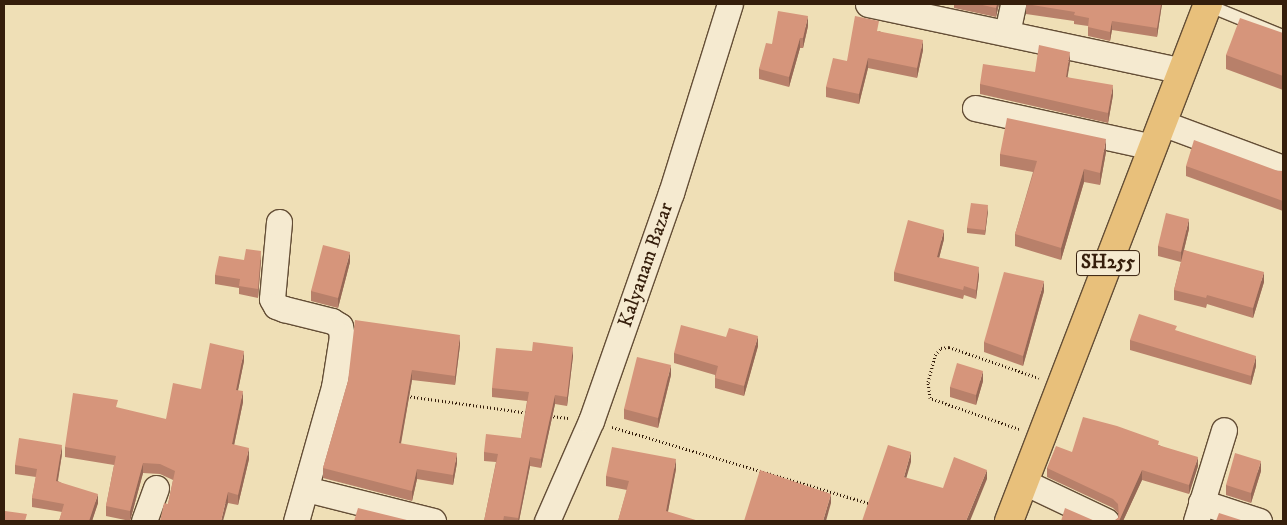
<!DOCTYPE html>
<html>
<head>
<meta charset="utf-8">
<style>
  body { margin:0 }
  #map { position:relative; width:1287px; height:525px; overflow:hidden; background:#efdfb6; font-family:"IM FELL DW Pica",serif }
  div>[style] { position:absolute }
  .path>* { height:3px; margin-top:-1.5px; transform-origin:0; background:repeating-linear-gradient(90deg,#351e0b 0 1px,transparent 0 3.5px) }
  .roads { filter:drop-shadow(1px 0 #644e36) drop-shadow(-1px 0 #644e36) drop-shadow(0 1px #644e36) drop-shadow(0 -1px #644e36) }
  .service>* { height:12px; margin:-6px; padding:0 6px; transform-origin:6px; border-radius:6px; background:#f5ead0 }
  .minor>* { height:25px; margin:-12.5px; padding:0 12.5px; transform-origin:12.5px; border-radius:12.5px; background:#f5ead0 }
  .primary>* { height:28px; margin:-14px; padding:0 14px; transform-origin:14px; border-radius:14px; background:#e8c07b }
  .wall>* { inset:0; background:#b8806a }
  .shaded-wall>* { inset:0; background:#966856 }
  .building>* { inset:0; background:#d6957b }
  span { translate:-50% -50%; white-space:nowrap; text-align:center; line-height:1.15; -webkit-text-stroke:4.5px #f5ead0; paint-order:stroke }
  .shield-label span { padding:1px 4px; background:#f5ead0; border:1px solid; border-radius:4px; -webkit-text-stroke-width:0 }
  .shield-label { font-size:19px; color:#351e0b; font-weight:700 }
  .street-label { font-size:20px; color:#351e0b }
  .frame { position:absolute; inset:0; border:5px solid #351e0b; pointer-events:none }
</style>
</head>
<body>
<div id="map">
  <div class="path">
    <i style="left:407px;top:396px;width:123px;rotate:7.9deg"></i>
    <i style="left:550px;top:416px;width:19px;rotate:6deg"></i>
    <i style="left:612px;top:427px;width:271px;rotate:16.5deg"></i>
    <i style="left:1019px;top:429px;width:94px;rotate:-160.8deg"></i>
    <i style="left:930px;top:398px;width:16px;rotate:-97deg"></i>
    <i style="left:928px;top:382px;width:28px;rotate:-75deg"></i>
    <i style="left:935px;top:355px;width:9px;rotate:-49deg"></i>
    <i style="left:941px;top:348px;width:8px;rotate:-7deg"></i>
    <i style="left:949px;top:347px;width:95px;rotate:19deg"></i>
  </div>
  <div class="roads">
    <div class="service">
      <i style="left:1207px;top:5px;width:82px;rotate:22.2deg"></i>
    </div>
    <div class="minor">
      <i style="left:868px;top:4px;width:321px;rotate:12deg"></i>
      <i style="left:1007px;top:33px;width:30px;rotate:-78deg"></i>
      <i style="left:975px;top:108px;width:182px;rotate:12.4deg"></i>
      <i style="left:1162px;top:123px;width:129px;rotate:20.4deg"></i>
      <i style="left:279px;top:222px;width:77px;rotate:95.2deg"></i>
      <i style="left:272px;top:299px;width:8px;rotate:60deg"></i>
      <i style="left:276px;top:306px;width:9px;rotate:21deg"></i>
      <i style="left:284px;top:309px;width:49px;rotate:14deg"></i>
      <i style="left:332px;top:321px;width:9px;rotate:32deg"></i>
      <i style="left:340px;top:326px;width:10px;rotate:79deg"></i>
      <i style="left:342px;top:336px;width:52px;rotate:98.9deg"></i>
      <i style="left:334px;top:387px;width:139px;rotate:105.8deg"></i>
      <i style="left:1024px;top:482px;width:91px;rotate:25.4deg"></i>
      <i style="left:306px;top:489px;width:131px;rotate:14.1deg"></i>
      <i style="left:1201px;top:502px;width:61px;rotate:18.1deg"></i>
      <i style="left:144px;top:521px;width:35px;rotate:-70deg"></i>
      <i style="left:547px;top:521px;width:109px;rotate:-66.3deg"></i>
      <i style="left:591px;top:421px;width:242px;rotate:-70.7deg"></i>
      <i style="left:671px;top:193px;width:198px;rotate:-72.7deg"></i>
      <i style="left:1196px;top:521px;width:95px;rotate:-72.9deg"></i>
    </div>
    <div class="primary">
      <i style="left:1009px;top:521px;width:554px;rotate:-68.95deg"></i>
    </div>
  </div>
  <div class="wall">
    <i style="clip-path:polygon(954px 4px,999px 4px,996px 17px,954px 8px)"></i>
    <i style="clip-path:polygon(1026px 4px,1162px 4px,1157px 37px,1112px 30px,1110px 41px,1088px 36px,1088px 26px,1074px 24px,1074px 21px,1026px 14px)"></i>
    <i style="clip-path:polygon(808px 26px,803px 48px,800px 48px,789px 87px,759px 79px,759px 69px,772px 44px)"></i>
    <i style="clip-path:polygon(879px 31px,923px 50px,917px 78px,868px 68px,859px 104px,826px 97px,826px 87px,847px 61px)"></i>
    <i style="clip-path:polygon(1283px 33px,1283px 90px,1226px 69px,1226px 55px)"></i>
    <i style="clip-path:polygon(1070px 62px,1067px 77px,1113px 95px,1108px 123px,980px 94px,980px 84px,1035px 72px)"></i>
    <i style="clip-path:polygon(1106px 152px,1100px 185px,1084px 182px,1061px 260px,1015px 246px,1015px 234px,1033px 172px,1000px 166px,1000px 154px)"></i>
    <i style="clip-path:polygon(1186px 166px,1283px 171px,1283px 211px,1186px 176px)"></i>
    <i style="clip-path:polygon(988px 211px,985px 235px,967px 233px,967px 228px)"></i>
    <i style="clip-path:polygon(1189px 229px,1184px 250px,1264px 282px,1253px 318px,1207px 304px,1206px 308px,1174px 300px,1174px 290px,1181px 262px,1158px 256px,1158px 246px)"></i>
    <i style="clip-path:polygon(944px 239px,939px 258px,979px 276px,976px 299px,964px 295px,963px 299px,894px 281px,894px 272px)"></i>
    <i style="clip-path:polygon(244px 260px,261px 260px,258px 298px,239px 294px,239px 288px,215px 284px,215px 275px)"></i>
    <i style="clip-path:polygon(350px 262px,338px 308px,311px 301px,311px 291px)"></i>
    <i style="clip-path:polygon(1044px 291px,1023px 366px,984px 352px,984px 342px)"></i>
    <i style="clip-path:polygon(1177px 331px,1256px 366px,1251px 385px,1130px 350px,1130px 340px)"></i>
    <i style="clip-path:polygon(726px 337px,758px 346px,744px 396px,715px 388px,715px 375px,674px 363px,674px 353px)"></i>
    <i style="clip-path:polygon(460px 345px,455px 385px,412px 380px,401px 444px,457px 463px,453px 485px,417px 479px,412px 501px,323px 478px,323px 468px,348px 381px)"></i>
    <i style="clip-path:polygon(532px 351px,573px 356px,567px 406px,555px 404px,541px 468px,530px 466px,519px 521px,484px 521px,496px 462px,484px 461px,484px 452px,521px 438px,527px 401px,492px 397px,492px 388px)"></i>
    <i style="clip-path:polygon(244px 361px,238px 390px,243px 402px,234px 445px,249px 459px,238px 505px,228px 503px,168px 504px,173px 480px,160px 474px,143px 473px,130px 521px,106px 516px,106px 506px,114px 465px,65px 457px,65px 447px,166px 419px,201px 389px)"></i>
    <i style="clip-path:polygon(671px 375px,658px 428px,624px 419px,624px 409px)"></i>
    <i style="clip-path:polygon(983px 381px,976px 405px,950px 397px,950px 387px)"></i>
    <i style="clip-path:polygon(1283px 436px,1283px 451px,1282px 451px,1282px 441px)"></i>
    <i style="clip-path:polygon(1159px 445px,1198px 466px,1189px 494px,1142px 480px,1123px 521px,1114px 521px,1118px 518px,1118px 513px,1113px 508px,1047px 477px,1047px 468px,1072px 452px)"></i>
    <i style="clip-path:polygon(62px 454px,58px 481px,98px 503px,92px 521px,59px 521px,62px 512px,32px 507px,32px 498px,36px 477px,15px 474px,15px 465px)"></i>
    <i style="clip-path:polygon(676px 469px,668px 512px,618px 521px,627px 490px,606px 486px,606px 476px)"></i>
    <i style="clip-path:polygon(1261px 471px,1251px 503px,1226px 495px,1226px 485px)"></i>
  </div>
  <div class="shaded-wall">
    <i style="clip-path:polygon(997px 4px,999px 4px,996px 17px,996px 8px)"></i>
    <i style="clip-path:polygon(1161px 4px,1162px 4px,1157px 37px,1157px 28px)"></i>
    <i style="clip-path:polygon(808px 16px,808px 26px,803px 48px,803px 38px)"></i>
    <i style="clip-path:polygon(1112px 21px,1112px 30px,1110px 41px,1110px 32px)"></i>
    <i style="clip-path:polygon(800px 38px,800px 48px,789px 87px,789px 77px)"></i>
    <i style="clip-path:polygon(923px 40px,923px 50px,917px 78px,917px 68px)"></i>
    <i style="clip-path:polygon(1070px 52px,1070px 62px,1066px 87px,1066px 77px)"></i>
    <i style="clip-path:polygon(868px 58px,868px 68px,859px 104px,859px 94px)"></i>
    <i style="clip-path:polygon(1113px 85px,1113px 95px,1108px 123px,1108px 113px)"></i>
    <i style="clip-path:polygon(1106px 139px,1106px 152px,1100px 185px,1100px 173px)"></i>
    <i style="clip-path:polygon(1084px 169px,1084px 182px,1061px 260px,1061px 248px)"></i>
    <i style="clip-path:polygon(988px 205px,988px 211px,985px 235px,985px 230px)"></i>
    <i style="clip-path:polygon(1189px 219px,1189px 229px,1181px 262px,1181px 252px)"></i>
    <i style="clip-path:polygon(944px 230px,944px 239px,937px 266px,937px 257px)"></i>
    <i style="clip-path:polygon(261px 251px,261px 260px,258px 298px,258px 289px)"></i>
    <i style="clip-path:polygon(350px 252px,350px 262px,338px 308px,338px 298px)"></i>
    <i style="clip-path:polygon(979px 267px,979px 276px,976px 299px,976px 290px)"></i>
    <i style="clip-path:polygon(1264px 272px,1264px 282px,1253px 318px,1253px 308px)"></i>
    <i style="clip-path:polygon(1044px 281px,1044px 291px,1023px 366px,1023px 356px)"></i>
    <i style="clip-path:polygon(460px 335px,460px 345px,455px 385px,455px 376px)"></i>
    <i style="clip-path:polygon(758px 336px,758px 346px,744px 396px,744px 386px)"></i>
    <i style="clip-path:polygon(573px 347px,573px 356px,567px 406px,567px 397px)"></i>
    <i style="clip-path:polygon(244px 351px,244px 361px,236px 400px,236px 390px)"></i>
    <i style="clip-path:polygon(1256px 356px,1256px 366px,1251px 385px,1251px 376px)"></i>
    <i style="clip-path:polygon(671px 365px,671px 375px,658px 428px,658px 418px)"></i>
    <i style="clip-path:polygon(412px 370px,412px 380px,399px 453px,399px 443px)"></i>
    <i style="clip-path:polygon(983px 371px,983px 381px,976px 405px,976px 395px)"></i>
    <i style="clip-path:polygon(243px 391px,243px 402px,232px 455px,232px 444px)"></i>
    <i style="clip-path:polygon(555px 395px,555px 404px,541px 468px,541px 459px)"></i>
    <i style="clip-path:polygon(62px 445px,62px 454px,56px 490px,56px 481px)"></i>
    <i style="clip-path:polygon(249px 448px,249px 459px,238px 505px,238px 495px)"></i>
    <i style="clip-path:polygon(911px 452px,911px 462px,904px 486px,904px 477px)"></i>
    <i style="clip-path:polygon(457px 453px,457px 463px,453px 485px,453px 475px)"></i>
    <i style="clip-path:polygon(530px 457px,530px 466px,519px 521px,518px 521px)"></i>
    <i style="clip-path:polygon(1198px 457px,1198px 466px,1189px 494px,1189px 485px)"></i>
    <i style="clip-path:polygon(676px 459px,676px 469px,666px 521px,666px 511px)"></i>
    <i style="clip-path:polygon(1261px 461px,1261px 471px,1251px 503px,1251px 493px)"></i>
    <i style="clip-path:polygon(143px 463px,143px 473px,130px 521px,130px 511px)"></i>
    <i style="clip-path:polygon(417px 469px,417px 479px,412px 501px,412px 491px)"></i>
    <i style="clip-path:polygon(987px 470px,987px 479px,970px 521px,966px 521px)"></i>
    <i style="clip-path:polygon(1142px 470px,1142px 480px,1123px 521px,1119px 521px)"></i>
    <i style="clip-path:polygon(228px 492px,228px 503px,223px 521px,221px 521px)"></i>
    <i style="clip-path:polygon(98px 494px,98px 503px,92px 521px,89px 521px)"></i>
    <i style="clip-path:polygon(831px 494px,831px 503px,826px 521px,823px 521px)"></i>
  </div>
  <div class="building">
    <i style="clip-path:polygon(978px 4px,997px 4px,996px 8px)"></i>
    <i style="clip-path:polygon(1026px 4px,1161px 4px,1157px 28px,1112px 21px,1110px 32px,1088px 27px,1089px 18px,1074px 15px,1075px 12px)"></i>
    <i style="clip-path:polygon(778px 11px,808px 16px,803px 38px,800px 38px,789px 77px,759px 69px,766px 43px,772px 44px)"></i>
    <i style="clip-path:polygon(855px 16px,879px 21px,877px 31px,923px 40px,917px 68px,868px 58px,859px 94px,826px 87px,833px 58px,847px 61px)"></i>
    <i style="clip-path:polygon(1240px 18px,1283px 33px,1283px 76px,1226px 55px)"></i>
    <i style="clip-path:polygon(1039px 45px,1070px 52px,1066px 77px,1113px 85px,1108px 113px,980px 84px,983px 64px,1035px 72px)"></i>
    <i style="clip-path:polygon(1007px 118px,1106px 139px,1100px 173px,1084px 169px,1061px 248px,1015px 234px,1037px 161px,1000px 154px)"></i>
    <i style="clip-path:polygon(1194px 140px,1278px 171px,1283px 171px,1283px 201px,1186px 166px)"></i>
    <i style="clip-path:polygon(971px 203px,988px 205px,985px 230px,967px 228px)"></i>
    <i style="clip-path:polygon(1166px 213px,1189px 219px,1181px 252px,1158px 246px)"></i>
    <i style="clip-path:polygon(908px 220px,944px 230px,937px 257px,979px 267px,976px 290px,964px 286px,963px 290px,894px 272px)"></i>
    <i style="clip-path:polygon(323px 245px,350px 252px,338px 298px,311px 291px)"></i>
    <i style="clip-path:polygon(246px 249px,261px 251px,258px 289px,239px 286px,240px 279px,215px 275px,219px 256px,244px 260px)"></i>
    <i style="clip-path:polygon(1184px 250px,1264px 272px,1253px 308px,1207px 295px,1206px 298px,1174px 290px)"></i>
    <i style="clip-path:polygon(1004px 272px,1044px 281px,1023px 356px,984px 342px)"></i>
    <i style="clip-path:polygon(1139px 314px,1177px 326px,1175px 330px,1256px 356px,1251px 376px,1130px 340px)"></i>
    <i style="clip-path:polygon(355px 320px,460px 335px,455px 376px,412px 370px,399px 443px,457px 453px,453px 475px,417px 469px,412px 491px,323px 468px,348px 381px)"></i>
    <i style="clip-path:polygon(681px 325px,726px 337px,729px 328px,758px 336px,744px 386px,715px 378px,718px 366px,674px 353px)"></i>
    <i style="clip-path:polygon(533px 342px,573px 347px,567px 397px,555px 395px,541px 459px,530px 457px,518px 518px,504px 516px,503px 521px,484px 521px,498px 454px,484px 452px,486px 434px,521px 438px,529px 392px,492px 388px,496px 348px,532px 351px)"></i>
    <i style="clip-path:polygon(210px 343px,244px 351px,236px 390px,243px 391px,232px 444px,249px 448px,238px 495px,228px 492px,221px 521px,160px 521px,164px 503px,168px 504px,175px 471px,160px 464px,143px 463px,130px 511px,106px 506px,116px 456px,65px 447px,73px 393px,118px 400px,116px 407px,166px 419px,173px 383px,201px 389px)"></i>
    <i style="clip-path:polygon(637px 357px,671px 365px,658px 418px,624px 409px)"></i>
    <i style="clip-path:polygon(957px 363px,983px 371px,976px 395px,950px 387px)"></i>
    <i style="clip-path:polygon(1083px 417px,1117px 426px,1159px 441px,1158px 445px,1198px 457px,1189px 485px,1142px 470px,1119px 521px,1114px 521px,1119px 517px,1118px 504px,1113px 499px,1047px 468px,1056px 446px,1072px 452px)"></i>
    <i style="clip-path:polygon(19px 438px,62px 445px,56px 481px,98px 494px,89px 521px,59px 521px,64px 504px,32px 498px,37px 469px,15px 465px)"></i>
    <i style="clip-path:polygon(888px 445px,911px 452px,904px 477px,943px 488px,954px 457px,987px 470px,966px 521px,862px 521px)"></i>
    <i style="clip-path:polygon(612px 447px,676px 459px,666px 511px,699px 521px,618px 521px,629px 481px,606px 476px)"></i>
    <i style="clip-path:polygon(1235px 453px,1261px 461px,1251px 493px,1226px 485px)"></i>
    <i style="clip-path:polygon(760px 470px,831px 494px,823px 521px,744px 521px)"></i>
    <i style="clip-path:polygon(358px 508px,411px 521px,354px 521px)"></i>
    <i style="clip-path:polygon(1065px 508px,1095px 521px,1061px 521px)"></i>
    <i style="clip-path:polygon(5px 511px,27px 514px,25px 521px,4px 521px,4px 513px,4px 514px)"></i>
    <i style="clip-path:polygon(1219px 513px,1244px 521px,1216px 521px)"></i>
  </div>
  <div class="shield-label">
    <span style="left:1108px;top:263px">SH255</span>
  </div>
  <div class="street-label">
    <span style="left:646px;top:265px;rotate:-71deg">Kalyanam Bazar</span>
  </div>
  <div class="frame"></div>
</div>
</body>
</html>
